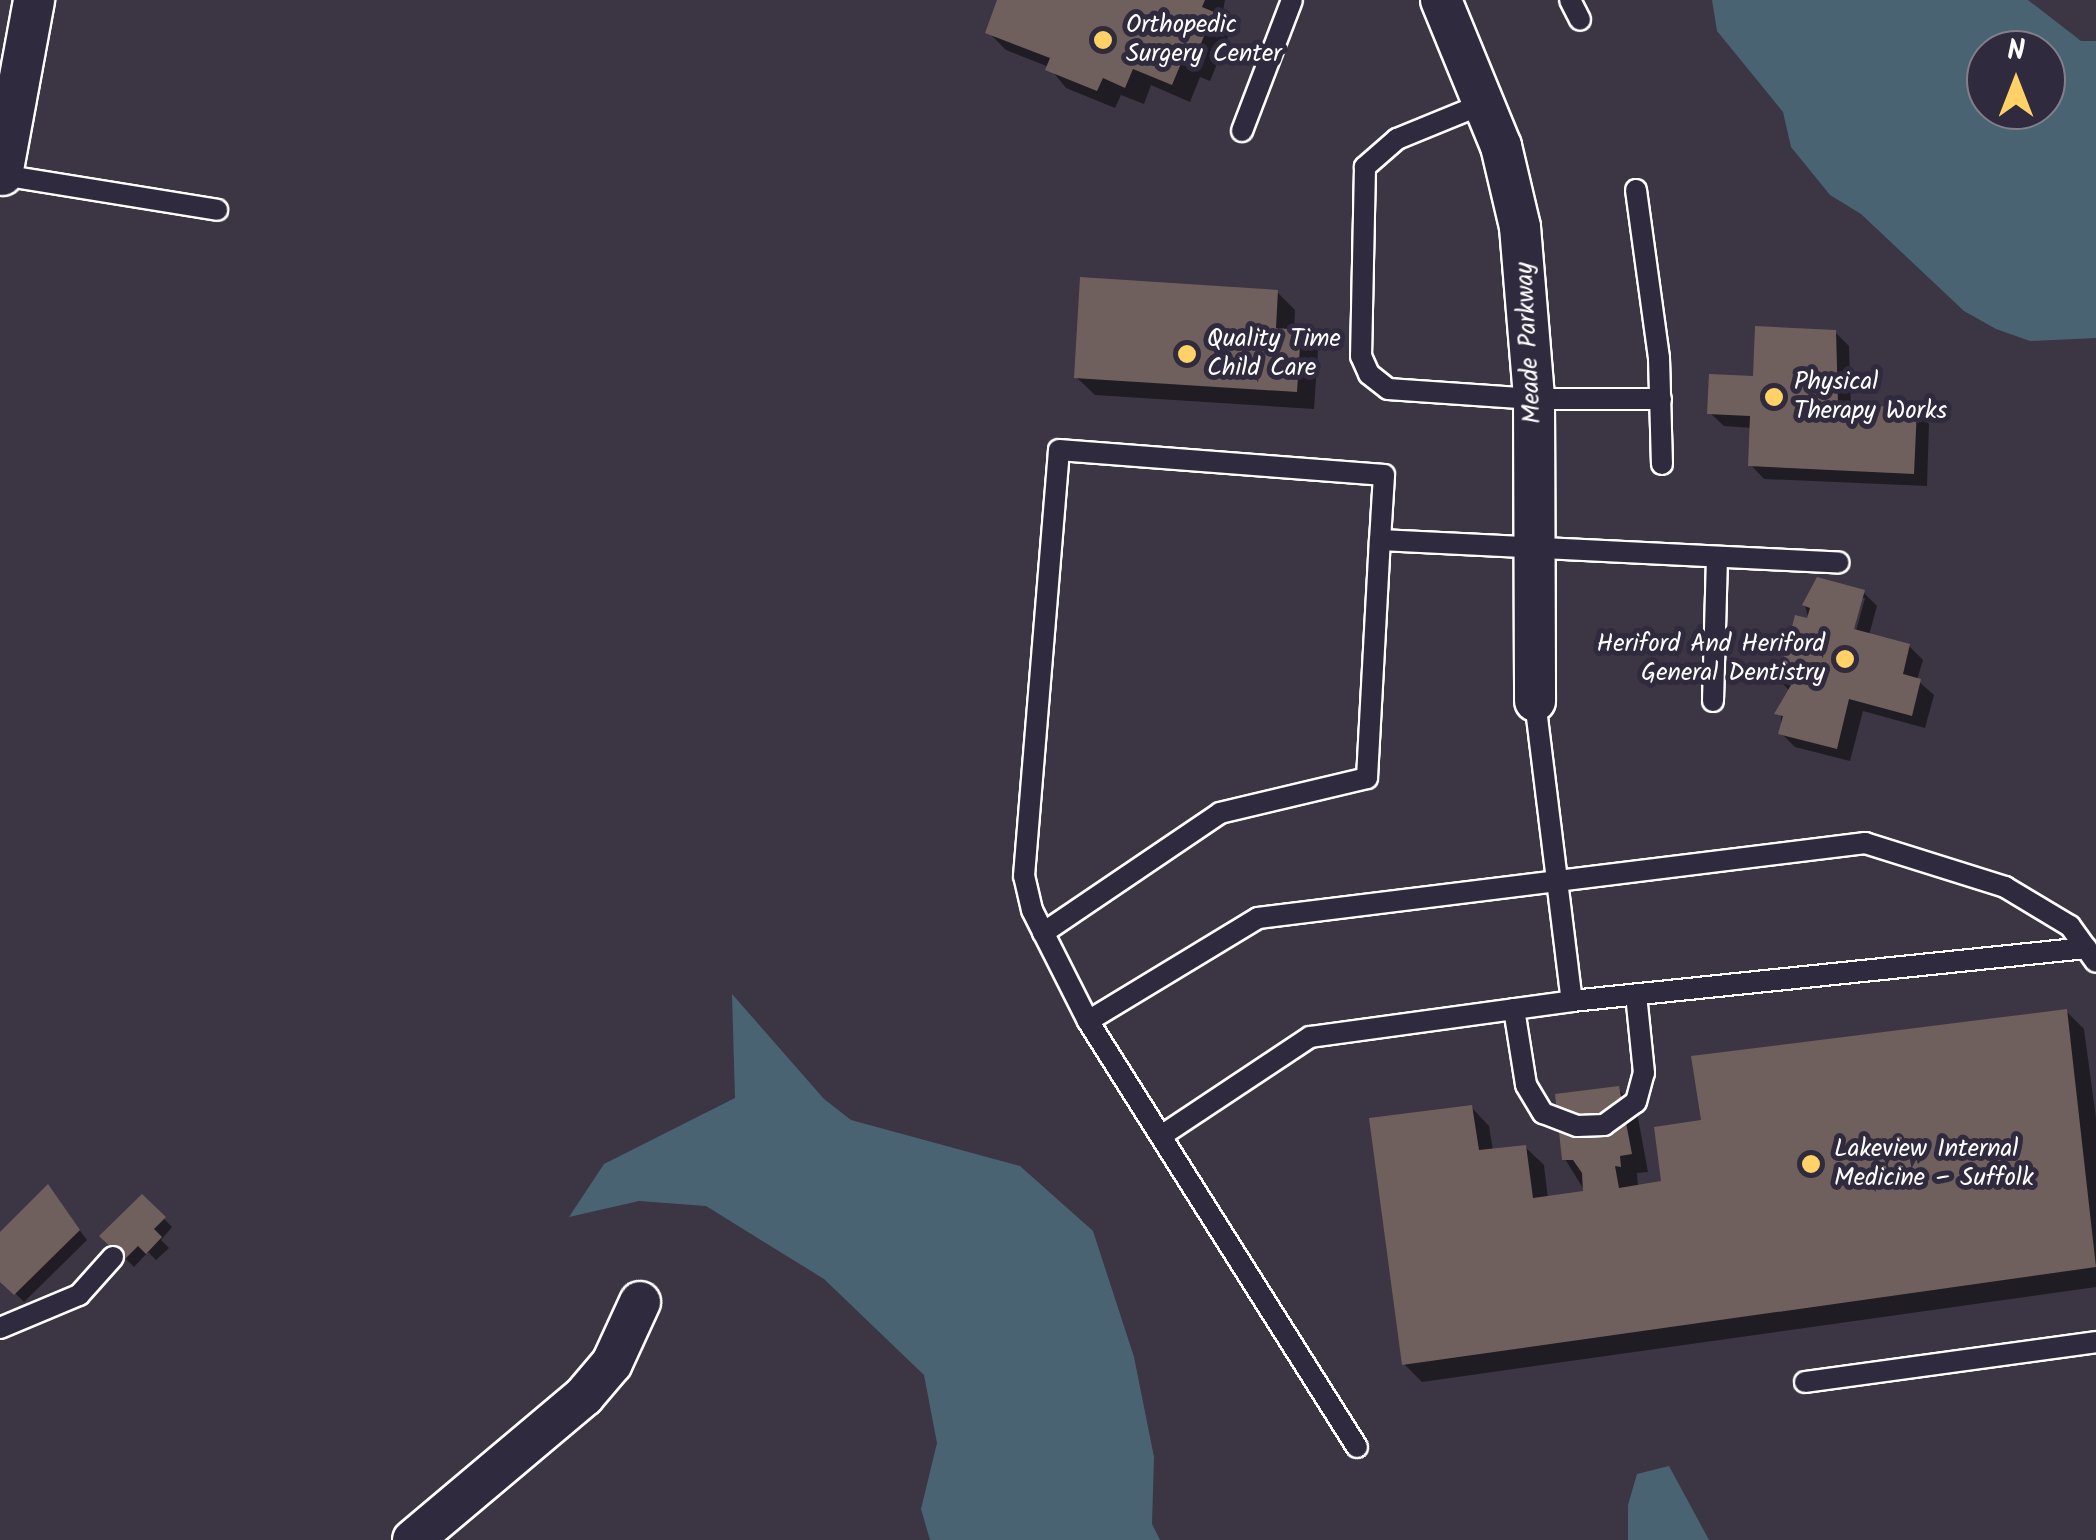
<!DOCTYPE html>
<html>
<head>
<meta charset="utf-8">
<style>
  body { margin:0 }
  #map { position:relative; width:2096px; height:1540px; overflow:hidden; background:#3c3543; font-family:Kalam,sans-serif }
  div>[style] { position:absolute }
  .water>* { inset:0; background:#4a6372 }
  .shadow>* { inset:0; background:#0007 }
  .building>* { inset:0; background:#70605d }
  .roads { filter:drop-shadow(2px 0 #fff) drop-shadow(-2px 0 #fff) drop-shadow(0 2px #fff) drop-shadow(0 -2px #fff) }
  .lane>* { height:20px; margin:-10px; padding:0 10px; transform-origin:10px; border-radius:10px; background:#2f2a3d }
  .street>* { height:40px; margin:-20px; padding:0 20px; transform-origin:20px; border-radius:20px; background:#2f2a3d }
  .dots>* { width:28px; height:28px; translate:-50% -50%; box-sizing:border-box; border:5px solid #2f2a3d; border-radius:50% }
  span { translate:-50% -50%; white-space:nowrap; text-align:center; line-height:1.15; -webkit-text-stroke:10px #2f2a3d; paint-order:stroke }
  .poi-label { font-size:25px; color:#fff }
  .left { translate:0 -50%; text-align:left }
  .right { translate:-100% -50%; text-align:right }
  .street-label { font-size:25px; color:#fff }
  .north { position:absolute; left:1966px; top:30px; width:100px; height:100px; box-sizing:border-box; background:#2f2a3d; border:2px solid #827f8b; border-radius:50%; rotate:0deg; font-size:28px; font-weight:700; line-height:40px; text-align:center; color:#fff }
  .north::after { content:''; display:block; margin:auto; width:35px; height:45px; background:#ffd166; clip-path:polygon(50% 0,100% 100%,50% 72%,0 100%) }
</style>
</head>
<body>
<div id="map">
  <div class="water">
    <i style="clip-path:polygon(evenodd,1712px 0,2028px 0,2081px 41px,2096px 41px,2096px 338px,2030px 341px,1996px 329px,1964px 311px,1861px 214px,1830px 195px,1791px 147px,1783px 112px,1717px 31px,1712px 0,1986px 50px,2046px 50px,2046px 110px,1986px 110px,1986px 50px)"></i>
    <i style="clip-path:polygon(732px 994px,824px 1099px,851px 1120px,1020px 1166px,1093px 1231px,1134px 1357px,1154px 1457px,1152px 1524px,1160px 1540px,930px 1540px,921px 1509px,937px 1443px,924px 1375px,824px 1279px,706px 1206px,639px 1201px,569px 1217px,604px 1164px,735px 1098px)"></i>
    <i style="clip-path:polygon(1669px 1466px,1709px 1540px,1628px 1540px,1628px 1505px,1637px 1474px)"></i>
  </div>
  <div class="shadow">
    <i style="clip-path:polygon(1000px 0,1225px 0,1221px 22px,1230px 32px,1210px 81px,1200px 77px,1190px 102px,1151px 85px,1144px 104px,1121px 95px,1115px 108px,1066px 88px,1049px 67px,1006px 50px,988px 32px)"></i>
    <i style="clip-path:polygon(1277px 292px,1295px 310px,1294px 332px,1318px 350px,1314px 409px,1095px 395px,1076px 377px)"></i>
    <i style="clip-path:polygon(1835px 332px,1849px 346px,1851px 408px,1916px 411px,1929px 424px,1927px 486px,1764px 479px,1751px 465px,1752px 428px,1724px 426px,1710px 413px)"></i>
    <i style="clip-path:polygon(evenodd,1863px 592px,1877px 606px,1869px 635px,1909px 646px,1923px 660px,1917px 680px,1934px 695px,1925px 728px,1863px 711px,1850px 761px,1795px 747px,1781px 733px,1781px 701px,1789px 704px,1792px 693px,1780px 681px,1809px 621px,1805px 605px,1863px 592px,1860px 598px,1865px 598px,1853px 642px,1848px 640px,1860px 598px)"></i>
    <i style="clip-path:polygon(2066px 1011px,2084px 1029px,2096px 1118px,2096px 1287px,1422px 1382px,1404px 1364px,1471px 1107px,1489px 1126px,1493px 1151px,1525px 1147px,1544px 1165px,1548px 1199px,1586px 1193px,1565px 1159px,1618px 1089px,1636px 1107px,1648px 1172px,1637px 1173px,1638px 1187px,1664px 1183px,1704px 1122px)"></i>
    <i style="clip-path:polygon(48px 1188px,87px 1240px,24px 1302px,0 1278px,0 1236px)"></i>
    <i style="clip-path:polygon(142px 1197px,172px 1227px,161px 1240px,169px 1248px,156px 1260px,148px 1252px,134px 1267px,103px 1236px)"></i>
  </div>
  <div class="building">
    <i style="clip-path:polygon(997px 0,1205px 0,1202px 7px,1214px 12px,1192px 65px,1182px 61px,1172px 85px,1133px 69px,1125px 88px,1103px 78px,1097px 91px,1045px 70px,1050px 58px,985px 33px)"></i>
    <i style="clip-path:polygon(1080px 277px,1278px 290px,1276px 328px,1301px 330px,1297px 392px,1074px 378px)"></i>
    <i style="clip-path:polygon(1755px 326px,1836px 330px,1838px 404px,1917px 408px,1914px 474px,1748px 466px,1750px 416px,1707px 414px,1709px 374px,1753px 376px)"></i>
    <i style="clip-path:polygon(1817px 577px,1865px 590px,1854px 629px,1910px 644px,1903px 674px,1921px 679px,1912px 716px,1849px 699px,1837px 749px,1778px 734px,1783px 716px,1774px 714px,1791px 685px,1778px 682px,1795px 615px,1807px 618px,1810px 608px,1802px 605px)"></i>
    <i style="clip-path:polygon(2067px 1009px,2096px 1267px,1402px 1365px,1369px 1118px,1472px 1105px,1479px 1150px,1526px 1145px,1533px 1198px,1583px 1191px,1582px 1173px,1573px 1160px,1562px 1160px,1555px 1094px,1619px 1086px,1632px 1154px,1620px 1156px,1621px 1167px,1615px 1166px,1619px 1188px,1661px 1181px,1654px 1127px,1701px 1120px,1691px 1056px)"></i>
    <i style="clip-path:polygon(48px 1184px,80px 1230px,14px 1295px,0 1282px,0 1232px)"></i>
    <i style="clip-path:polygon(142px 1194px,166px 1217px,154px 1229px,162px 1237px,146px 1254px,138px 1246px,124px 1260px,99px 1236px)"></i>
  </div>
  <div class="roads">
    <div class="lane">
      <i style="left:1570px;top:0;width:22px;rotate:63deg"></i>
      <i style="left:1485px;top:103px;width:95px;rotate:157.8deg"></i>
      <i style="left:1397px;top:139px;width:43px;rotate:138.8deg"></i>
      <i style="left:1365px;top:167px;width:189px;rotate:91.2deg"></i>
      <i style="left:1361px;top:356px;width:20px;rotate:66deg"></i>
      <i style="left:1369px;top:374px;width:24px;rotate:38deg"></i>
      <i style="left:1388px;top:389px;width:146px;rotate:3.9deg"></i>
      <i style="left:1534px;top:399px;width:127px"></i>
      <i style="left:1242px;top:131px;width:140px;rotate:-69.1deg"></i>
      <i style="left:2px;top:175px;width:218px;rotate:9.2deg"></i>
      <i style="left:1636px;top:190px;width:170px;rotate:82.2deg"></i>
      <i style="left:1659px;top:358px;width:106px;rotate:88.4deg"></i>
      <i style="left:1535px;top:701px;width:302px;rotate:83deg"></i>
      <i style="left:1713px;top:701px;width:143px;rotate:-88.4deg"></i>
      <i style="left:1043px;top:933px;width:214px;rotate:-34.1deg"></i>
      <i style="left:1220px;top:813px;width:151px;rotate:-13.4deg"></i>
      <i style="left:1367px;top:778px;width:238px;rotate:-86.9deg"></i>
      <i style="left:1514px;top:1009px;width:77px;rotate:81deg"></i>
      <i style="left:1526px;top:1085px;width:33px;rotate:59deg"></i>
      <i style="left:1543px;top:1113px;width:36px;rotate:21deg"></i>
      <i style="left:1577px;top:1126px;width:27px;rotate:-2deg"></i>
      <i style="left:1604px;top:1125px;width:39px;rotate:-36deg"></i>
      <i style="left:1636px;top:1102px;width:30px;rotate:-75deg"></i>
      <i style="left:1644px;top:1073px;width:79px;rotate:-95.8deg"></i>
      <i style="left:1088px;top:1021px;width:199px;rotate:-31.2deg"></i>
      <i style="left:1258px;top:918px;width:612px;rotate:-7.04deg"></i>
      <i style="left:1865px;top:843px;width:147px;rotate:17.4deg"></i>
      <i style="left:2005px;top:887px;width:76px;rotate:31deg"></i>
      <i style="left:2070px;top:926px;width:44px;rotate:54.2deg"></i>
      <i style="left:1161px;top:1136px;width:179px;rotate:-33.6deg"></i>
      <i style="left:1310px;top:1037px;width:264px;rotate:-7.8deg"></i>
      <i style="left:1572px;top:1001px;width:517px;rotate:-5.89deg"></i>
      <i style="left:0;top:1328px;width:86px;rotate:-22.7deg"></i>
      <i style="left:79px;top:1295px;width:51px;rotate:-48.2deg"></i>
      <i style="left:1805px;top:1382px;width:294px;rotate:-7.8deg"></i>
      <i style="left:1357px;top:1447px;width:504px;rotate:-122.27deg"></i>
      <i style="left:1088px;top:1021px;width:124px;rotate:-116.8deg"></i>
      <i style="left:1032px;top:910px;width:35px;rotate:-103deg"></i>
      <i style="left:1024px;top:876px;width:427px;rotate:-85.3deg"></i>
      <i style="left:1059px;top:450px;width:326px;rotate:4.4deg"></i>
      <i style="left:1384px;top:475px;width:65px;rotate:93.5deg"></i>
      <i style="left:1380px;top:540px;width:459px;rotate:2.8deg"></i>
    </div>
    <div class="street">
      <i style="left:1441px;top:0;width:158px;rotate:67.7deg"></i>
      <i style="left:1501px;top:146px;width:83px;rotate:76.8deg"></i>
      <i style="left:1520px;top:227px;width:173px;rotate:85.3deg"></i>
      <i style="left:1534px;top:399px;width:302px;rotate:89.8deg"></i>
      <i style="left:2px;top:175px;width:178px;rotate:-79.6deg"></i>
      <i style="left:413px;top:1540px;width:224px;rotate:-40.1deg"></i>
      <i style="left:584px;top:1396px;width:43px;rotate:-49.7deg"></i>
      <i style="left:612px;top:1363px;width:67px;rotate:-65.3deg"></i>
    </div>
  </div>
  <div class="dots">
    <i style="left:1103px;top:40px;background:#ffd166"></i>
    <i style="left:1187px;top:354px;background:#ffd166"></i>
    <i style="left:1774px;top:397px;background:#ffd166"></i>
    <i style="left:1845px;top:659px;background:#ffd166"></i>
    <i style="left:1811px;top:1164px;background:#ffd166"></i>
  </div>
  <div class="poi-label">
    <span class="left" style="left:1126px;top:40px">Orthopedic<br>Surgery Center</span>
    <span class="left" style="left:1207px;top:354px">Quality Time<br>Child Care</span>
    <span class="left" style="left:1794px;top:397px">Physical<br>Therapy Works</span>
    <span class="right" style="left:1825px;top:659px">Heriford And Heriford<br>General Dentistry</span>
    <span class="left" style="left:1834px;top:1164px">Lakeview Internal<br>Medicine – Suffolk</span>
  </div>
  <div class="street-label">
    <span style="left:1529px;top:343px;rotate:-93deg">Meade Parkway</span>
  </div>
  <div class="north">N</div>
</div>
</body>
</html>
